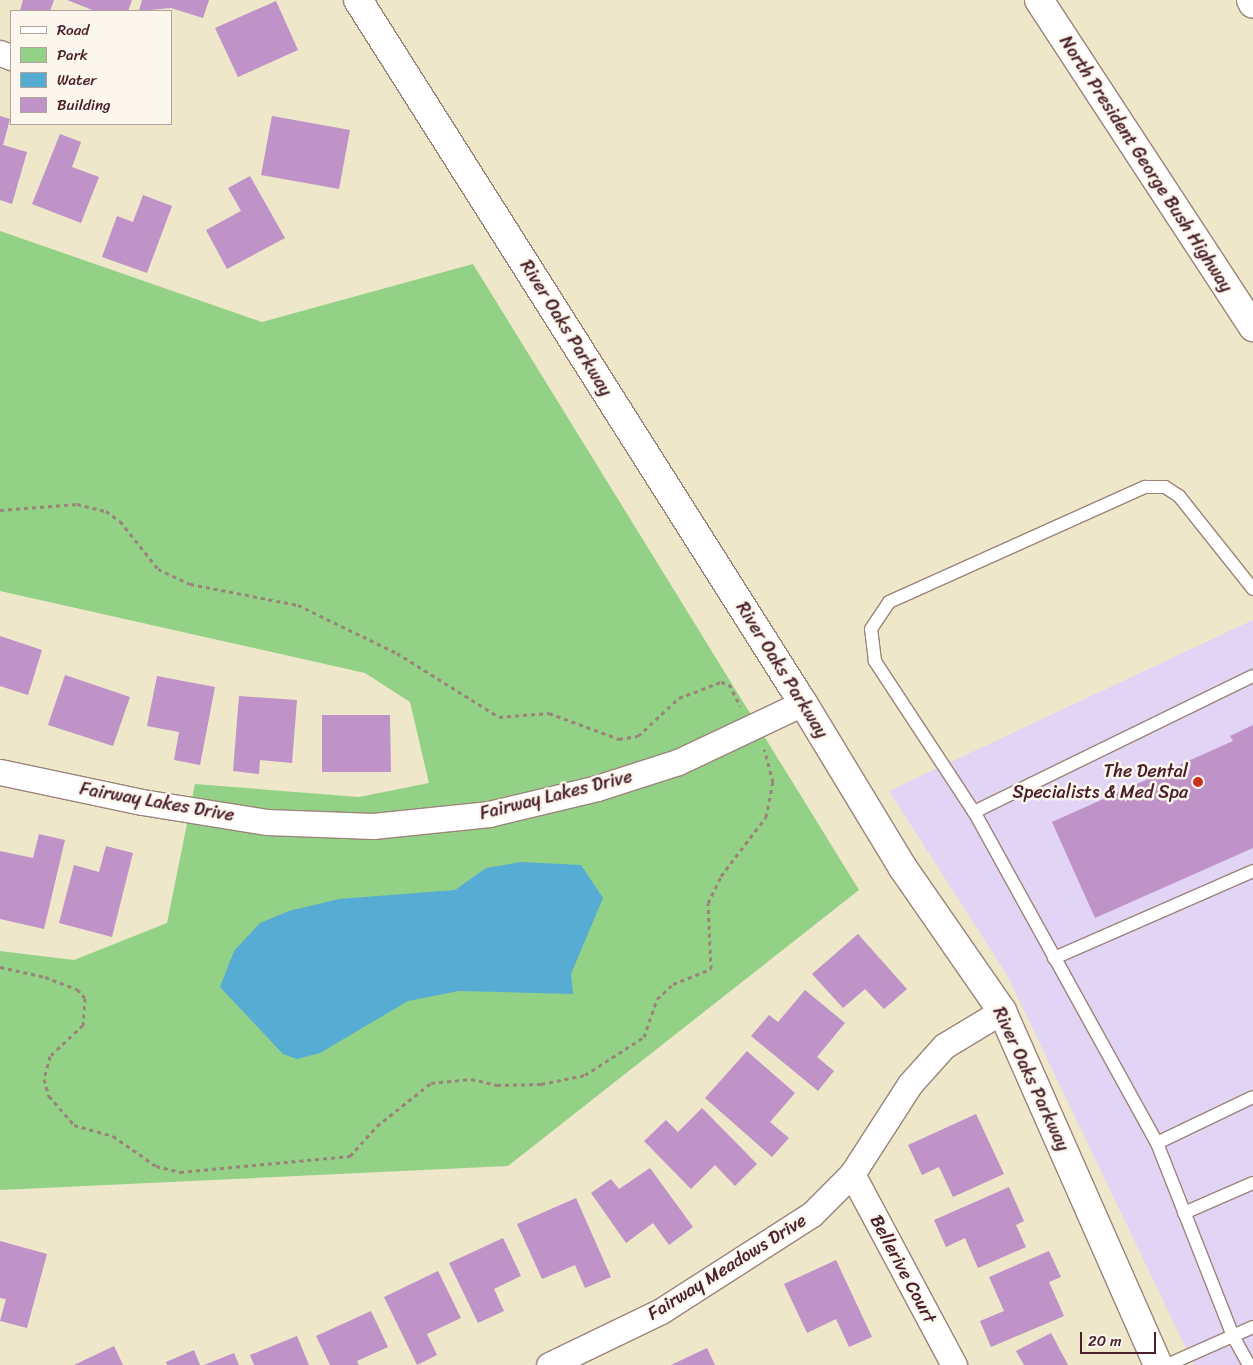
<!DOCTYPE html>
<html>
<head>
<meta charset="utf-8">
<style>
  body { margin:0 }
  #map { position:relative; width:1253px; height:1365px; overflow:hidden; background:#eee7ca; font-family:Sriracha,sans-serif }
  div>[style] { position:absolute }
  .built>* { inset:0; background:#e1d4f4 }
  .green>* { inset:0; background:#93d187 }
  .water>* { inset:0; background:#57acd3 }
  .building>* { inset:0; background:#bf92c8 }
  .path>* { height:3px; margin-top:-1.5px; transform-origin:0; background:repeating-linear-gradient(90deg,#9c837a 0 4px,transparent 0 8px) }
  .roads { filter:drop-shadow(1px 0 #9c837a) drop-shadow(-1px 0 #9c837a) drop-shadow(0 1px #9c837a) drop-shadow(0 -1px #9c837a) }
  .service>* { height:12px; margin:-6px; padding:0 6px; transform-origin:6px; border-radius:6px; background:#fff }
  .minor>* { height:25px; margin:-12.5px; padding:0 12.5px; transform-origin:12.5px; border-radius:12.5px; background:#fff }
  .tertiary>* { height:28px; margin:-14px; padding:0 14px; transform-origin:14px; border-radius:14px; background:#fff }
  .secondary>* { height:28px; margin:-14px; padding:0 14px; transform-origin:14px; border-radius:14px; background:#fff }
  .motorway>* { height:28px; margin:-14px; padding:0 14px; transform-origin:14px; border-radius:14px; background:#fff }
  .dots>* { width:14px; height:14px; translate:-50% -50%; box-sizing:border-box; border:2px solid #fbf7ec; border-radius:50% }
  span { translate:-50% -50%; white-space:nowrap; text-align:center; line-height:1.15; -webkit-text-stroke:5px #fbf7ec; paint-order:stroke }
  .street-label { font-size:18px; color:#4a1f2b }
  .poi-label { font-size:18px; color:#4a1f2b }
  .right { translate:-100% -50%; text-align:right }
  .legend { position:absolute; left:10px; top:10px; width:162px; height:115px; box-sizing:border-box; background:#fbf7ec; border:1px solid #b4a19f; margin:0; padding:6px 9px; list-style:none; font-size:15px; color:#4a1f2b }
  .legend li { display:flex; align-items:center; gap:10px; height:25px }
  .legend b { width:25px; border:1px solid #b4a19f }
  .scale { position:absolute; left:1080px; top:1332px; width:76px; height:22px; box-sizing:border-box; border:2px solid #4a1f2b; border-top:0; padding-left:6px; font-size:15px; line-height:18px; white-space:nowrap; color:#4a1f2b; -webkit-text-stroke:4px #fbf7ec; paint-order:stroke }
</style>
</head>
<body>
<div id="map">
  <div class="built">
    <i style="clip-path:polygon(1253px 620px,1253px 1365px,1194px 1365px,1007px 975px,889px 791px)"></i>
  </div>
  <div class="green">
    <i style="clip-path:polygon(0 231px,262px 322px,473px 264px,859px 890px,508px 1166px,0 1190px,0 951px,74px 960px,167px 923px,195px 784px,359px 797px,429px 783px,410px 702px,365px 673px,0 591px)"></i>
  </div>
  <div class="water">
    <i style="clip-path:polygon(521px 862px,581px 865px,603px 898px,571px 974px,573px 994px,459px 991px,408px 1001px,320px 1053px,297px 1059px,283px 1054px,220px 987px,234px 951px,260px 923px,289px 911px,339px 899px,455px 890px,486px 868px)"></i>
  </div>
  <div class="building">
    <i style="clip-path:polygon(23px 0,54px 0,50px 11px,20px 11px)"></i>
    <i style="clip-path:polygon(67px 0,132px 0,128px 11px,95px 11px)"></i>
    <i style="clip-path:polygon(142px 0,209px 0,203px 18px,171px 8px,139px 11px)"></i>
    <i style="clip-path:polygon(276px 1px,298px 50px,238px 77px,215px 28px)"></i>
    <i style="clip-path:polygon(0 116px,10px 119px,3px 145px,27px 152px,12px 204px,0 200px)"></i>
    <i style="clip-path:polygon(272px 116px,350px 130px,339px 189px,261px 175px)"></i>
    <i style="clip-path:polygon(60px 134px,81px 142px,72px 167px,99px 177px,81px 223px,32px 204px)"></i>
    <i style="clip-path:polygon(250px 176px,285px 238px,227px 269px,206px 230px,241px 211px,228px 188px)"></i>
    <i style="clip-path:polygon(143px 195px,172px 206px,147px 273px,102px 257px,117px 216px,133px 222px)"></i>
    <i style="clip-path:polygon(0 636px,42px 650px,28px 695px,0 686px)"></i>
    <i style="clip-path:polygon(65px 675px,130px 697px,113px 746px,48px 725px)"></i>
    <i style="clip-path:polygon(157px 676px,215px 687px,200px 765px,174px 760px,179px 732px,147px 726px)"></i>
    <i style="clip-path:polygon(239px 696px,297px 700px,292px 763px,260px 760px,259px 774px,233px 771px)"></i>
    <i style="clip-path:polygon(322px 715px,390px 715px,391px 772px,322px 772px)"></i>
    <i style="clip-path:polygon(1253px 725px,1253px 848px,1095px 918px,1052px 822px,1233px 741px,1230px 736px)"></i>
    <i style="clip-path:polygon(39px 834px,65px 840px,44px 929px,0 919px,0 851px,33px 858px)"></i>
    <i style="clip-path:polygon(106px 846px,133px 853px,112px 937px,59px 923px,74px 865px,99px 872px)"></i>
    <i style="clip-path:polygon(858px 934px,907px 989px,884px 1009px,865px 989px,843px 1008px,812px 974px)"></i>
    <i style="clip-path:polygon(805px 990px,845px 1023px,817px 1057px,834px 1071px,818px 1091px,751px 1036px,769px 1015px,778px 1022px)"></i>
    <i style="clip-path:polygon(747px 1051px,795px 1093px,770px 1122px,789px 1138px,772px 1157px,705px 1098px)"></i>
    <i style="clip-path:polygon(702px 1108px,757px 1164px,735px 1186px,715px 1165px,691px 1189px,644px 1141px,666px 1120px,678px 1132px)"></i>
    <i style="clip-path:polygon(976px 1114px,1004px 1174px,953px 1197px,939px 1167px,922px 1175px,908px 1145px)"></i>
    <i style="clip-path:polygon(650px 1168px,693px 1227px,669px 1245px,653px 1223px,626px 1243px,591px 1193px,611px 1179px,619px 1189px)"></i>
    <i style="clip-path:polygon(1009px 1187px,1024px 1221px,1016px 1225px,1026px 1247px,978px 1268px,965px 1238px,946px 1247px,934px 1220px)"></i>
    <i style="clip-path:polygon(576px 1198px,611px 1277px,585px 1288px,575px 1265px,542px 1279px,517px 1224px)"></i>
    <i style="clip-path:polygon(503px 1238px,521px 1276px,494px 1289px,504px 1311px,478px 1323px,449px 1263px)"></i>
    <i style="clip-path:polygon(0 1241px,47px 1254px,27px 1328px,0 1321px,6px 1299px,0 1298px)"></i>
    <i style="clip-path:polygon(1049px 1251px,1061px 1277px,1049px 1282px,1064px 1316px,991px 1347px,980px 1321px,1004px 1311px,989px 1277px)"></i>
    <i style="clip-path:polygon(836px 1260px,872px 1337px,849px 1347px,836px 1319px,807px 1333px,784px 1284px)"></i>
    <i style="clip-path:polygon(438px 1271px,461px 1318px,427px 1334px,437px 1355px,417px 1365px,384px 1297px)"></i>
    <i style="clip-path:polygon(371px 1311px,388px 1347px,357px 1361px,359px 1365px,330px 1365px,316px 1336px)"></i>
    <i style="clip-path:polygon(1051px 1333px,1068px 1365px,1024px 1365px,1016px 1351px)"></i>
    <i style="clip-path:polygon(297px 1336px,309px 1365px,254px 1365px,250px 1355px)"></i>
    <i style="clip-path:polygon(114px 1346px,123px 1365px,74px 1365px)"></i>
    <i style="clip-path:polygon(707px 1348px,715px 1365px,671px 1365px)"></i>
    <i style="clip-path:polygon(194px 1350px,200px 1365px,167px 1365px,166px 1362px)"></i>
    <i style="clip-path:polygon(234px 1353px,239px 1365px,204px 1365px)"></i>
  </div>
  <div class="path">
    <i style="left:0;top:510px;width:77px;rotate:-4.5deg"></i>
    <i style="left:77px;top:504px;width:30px;rotate:14deg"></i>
    <i style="left:106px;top:511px;width:17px;rotate:36deg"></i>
    <i style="left:120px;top:521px;width:61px;rotate:51.6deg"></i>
    <i style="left:158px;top:569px;width:35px;rotate:25deg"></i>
    <i style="left:190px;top:584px;width:110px;rotate:11deg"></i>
    <i style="left:298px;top:605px;width:110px;rotate:25.9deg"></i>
    <i style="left:397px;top:653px;width:120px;rotate:32.1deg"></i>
    <i style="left:499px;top:717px;width:50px;rotate:-4.6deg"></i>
    <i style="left:549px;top:713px;width:75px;rotate:20.4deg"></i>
    <i style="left:619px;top:739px;width:19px;rotate:-9deg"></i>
    <i style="left:638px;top:736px;width:56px;rotate:-42.8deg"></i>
    <i style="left:679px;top:698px;width:45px;rotate:-20.9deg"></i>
    <i style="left:721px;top:682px;width:8px;rotate:14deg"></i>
    <i style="left:729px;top:684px;width:25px;rotate:63deg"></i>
    <i style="left:0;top:967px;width:46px;rotate:12.5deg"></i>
    <i style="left:45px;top:977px;width:34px;rotate:21deg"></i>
    <i style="left:77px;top:989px;width:12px;rotate:48deg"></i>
    <i style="left:85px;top:998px;width:27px;rotate:94deg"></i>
    <i style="left:83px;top:1025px;width:45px;rotate:136.8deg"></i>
    <i style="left:50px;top:1056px;width:24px;rotate:105deg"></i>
    <i style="left:44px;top:1079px;width:18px;rotate:74deg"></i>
    <i style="left:49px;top:1096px;width:38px;rotate:49deg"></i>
    <i style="left:74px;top:1125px;width:41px;rotate:15.8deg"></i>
    <i style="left:113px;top:1136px;width:52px;rotate:34.9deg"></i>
    <i style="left:156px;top:1166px;width:25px;rotate:14deg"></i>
    <i style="left:180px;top:1172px;width:171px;rotate:-5.4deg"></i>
    <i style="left:350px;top:1156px;width:40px;rotate:-48deg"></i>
    <i style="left:377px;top:1126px;width:69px;rotate:-38.5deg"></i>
    <i style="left:431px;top:1083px;width:40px;rotate:-5.7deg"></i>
    <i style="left:471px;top:1079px;width:27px;rotate:13deg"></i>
    <i style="left:497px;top:1085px;width:44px;rotate:-1.3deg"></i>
    <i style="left:541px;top:1084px;width:45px;rotate:-11.6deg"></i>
    <i style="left:585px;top:1075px;width:70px;rotate:-32.8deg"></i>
    <i style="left:644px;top:1037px;width:40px;rotate:-71.1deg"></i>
    <i style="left:657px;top:999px;width:22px;rotate:-43deg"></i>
    <i style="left:673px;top:984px;width:41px;rotate:-21.5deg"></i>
    <i style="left:711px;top:969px;width:66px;rotate:-92.6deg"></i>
    <i style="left:708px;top:903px;width:30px;rotate:-64deg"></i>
    <i style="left:721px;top:876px;width:74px;rotate:-52.7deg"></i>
    <i style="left:766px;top:817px;width:36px;rotate:-79deg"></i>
    <i style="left:773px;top:782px;width:34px;rotate:-105deg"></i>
  </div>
  <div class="roads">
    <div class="service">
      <i style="left:974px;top:812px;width:181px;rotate:-123.3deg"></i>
      <i style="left:875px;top:661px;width:32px;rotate:-97deg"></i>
      <i style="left:871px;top:629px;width:32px;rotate:-56deg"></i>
      <i style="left:889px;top:602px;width:281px;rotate:-24.2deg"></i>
      <i style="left:1145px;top:487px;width:20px"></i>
      <i style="left:1165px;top:487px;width:17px;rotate:33deg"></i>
      <i style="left:1179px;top:496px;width:119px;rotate:51.5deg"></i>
      <i style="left:1054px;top:958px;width:217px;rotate:-23.6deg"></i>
      <i style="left:1157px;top:1143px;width:106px;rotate:-25.6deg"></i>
      <i style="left:1184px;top:1213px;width:75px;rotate:-23.5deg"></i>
      <i style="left:1167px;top:1365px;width:94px;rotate:-23.8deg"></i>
      <i style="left:1249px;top:1365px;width:33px;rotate:-119deg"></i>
      <i style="left:1233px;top:1336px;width:207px;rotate:-111.5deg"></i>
      <i style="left:1157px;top:1143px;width:378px;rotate:-118.9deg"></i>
      <i style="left:974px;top:812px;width:310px;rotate:-26deg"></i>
    </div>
    <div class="minor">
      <i style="left:0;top:53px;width:12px;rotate:20deg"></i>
      <i style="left:0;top:772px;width:145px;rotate:11.9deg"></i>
      <i style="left:142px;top:802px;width:127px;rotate:9.1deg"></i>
      <i style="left:267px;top:822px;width:106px;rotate:2.2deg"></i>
      <i style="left:373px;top:826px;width:117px;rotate:-5.9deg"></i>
      <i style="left:489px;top:814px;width:111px;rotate:-13.5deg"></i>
      <i style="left:597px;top:788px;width:85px;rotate:-17.8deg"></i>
      <i style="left:678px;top:762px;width:138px;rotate:-25.3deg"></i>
      <i style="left:852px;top:1174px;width:217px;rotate:61.9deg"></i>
      <i style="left:549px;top:1365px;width:124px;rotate:-25.7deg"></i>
      <i style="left:661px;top:1311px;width:179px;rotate:-32.7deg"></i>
      <i style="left:812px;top:1214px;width:57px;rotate:-45deg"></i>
      <i style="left:852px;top:1174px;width:107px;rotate:-57.2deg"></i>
      <i style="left:910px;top:1084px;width:51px;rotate:-48.2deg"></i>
      <i style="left:944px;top:1046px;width:68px;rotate:-31.1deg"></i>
    </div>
    <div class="tertiary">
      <i style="left:358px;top:0;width:832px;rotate:57.67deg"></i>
      <i style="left:803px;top:703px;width:193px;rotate:58.8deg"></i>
      <i style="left:903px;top:868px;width:174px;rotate:55.3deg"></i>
      <i style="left:1002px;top:1011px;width:387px;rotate:66.2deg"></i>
    </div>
    <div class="secondary">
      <i style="left:1039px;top:0;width:391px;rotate:56.8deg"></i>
    </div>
    <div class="motorway">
      <i style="left:1251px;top:0;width:4px;rotate:63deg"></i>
    </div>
  </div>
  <div class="dots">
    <i style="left:1198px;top:782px;background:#c8321e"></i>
  </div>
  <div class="street-label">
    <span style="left:1146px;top:164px;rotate:57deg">North President George Bush Highway</span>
    <span style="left:566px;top:328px;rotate:58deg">River Oaks Parkway</span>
    <span style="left:782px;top:670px;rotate:58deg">River Oaks Parkway</span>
    <span style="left:556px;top:795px;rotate:-14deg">Fairway Lakes Drive</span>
    <span style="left:157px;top:802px;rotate:10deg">Fairway Lakes Drive</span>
    <span style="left:1031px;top:1079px;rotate:65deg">River Oaks Parkway</span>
    <span style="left:727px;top:1267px;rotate:-32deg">Fairway Meadows Drive</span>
    <span style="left:903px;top:1269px;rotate:62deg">Bellerive Court</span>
  </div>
  <div class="poi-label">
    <span class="right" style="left:1188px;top:782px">The Dental<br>Specialists &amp; Med Spa</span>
  </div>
  <ul class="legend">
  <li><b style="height:6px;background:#fff"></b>Road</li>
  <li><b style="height:14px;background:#93d187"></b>Park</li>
  <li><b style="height:14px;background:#57acd3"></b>Water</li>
  <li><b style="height:14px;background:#bf92c8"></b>Building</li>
  </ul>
  <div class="scale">20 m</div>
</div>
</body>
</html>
